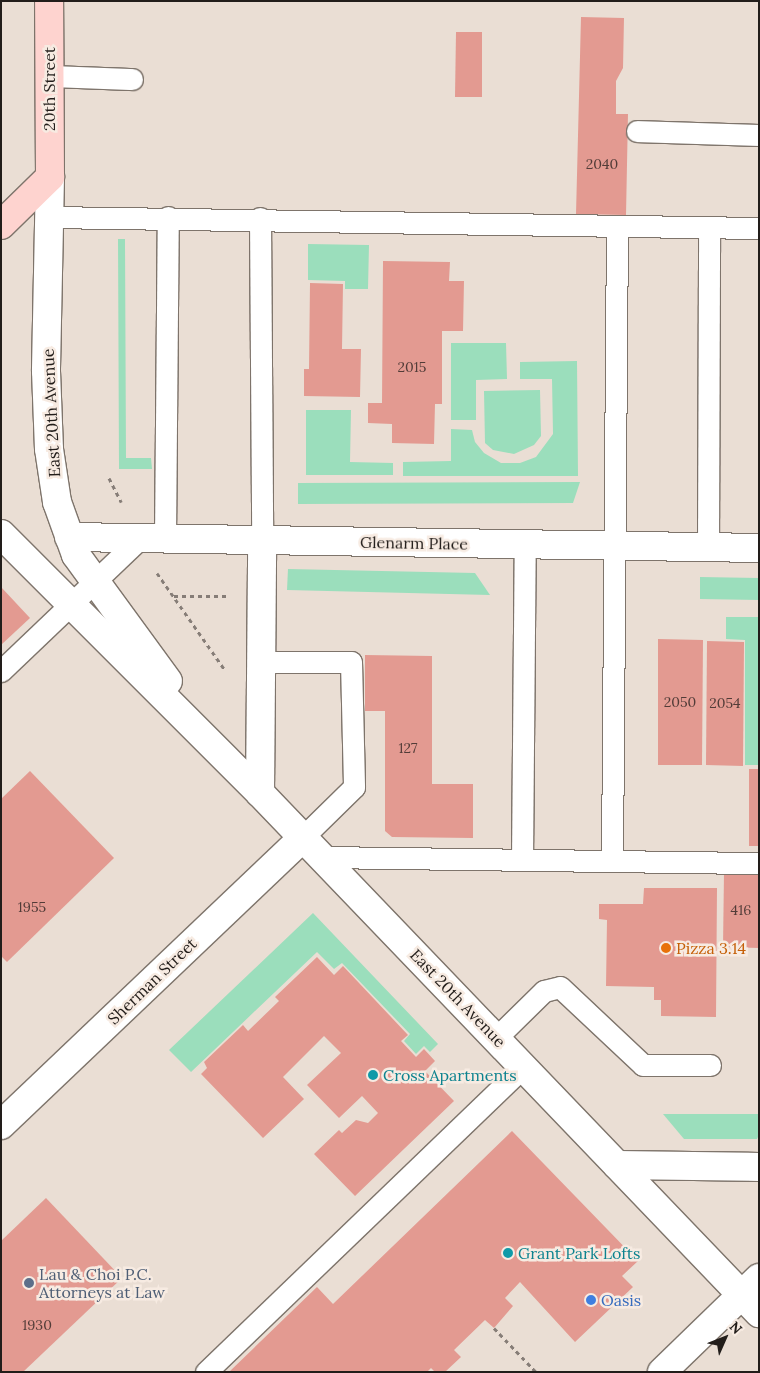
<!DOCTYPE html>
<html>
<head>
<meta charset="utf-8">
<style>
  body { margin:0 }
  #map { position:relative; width:760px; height:1373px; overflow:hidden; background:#eaded4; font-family:Lora,serif }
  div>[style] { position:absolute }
  .green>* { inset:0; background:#9bdebc }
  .building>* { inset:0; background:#e39a91 }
  .path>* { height:3px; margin-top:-1.5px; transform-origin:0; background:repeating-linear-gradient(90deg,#867d77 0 4px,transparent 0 8px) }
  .roads { filter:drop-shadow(1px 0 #7e746b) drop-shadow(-1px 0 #7e746b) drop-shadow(0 1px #7e746b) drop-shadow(0 -1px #7e746b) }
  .service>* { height:21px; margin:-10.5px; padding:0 10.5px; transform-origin:10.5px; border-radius:10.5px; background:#fff }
  .minor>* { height:28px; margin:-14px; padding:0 14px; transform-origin:14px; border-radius:14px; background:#fff }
  .tertiary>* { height:28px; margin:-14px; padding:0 14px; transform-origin:14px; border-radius:14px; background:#fff }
  .primary>* { height:28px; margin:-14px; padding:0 14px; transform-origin:14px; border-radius:14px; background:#fed3cf }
  .dots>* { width:14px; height:14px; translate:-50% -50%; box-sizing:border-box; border:2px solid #f7ebe2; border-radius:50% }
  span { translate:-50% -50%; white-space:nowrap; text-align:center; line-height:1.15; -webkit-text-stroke:5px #f7ebe2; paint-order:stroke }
  .number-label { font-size:14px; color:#523c38 }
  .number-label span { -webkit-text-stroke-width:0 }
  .street-label { font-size:16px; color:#221d1a }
  .food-label { font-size:16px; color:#c56008 }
  .left { translate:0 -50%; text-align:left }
  .culture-label { font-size:16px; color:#0d838f }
  .service-label { font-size:16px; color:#4e5e75 }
  .shop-label { font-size:16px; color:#366cbe }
  .frame { position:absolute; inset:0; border:2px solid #221d1a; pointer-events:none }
  .north { position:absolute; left:700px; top:1313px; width:50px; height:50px; -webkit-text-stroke:4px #f7ebe2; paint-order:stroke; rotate:46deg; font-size:14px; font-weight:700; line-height:20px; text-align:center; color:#221d1a }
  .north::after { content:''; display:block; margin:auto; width:18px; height:22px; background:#221d1a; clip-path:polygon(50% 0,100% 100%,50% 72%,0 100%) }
</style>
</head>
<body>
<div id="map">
  <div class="green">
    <i style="clip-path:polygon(118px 239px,125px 239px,126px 458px,151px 458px,152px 469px,119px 469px)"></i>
    <i style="clip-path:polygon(308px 244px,369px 245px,368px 289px,345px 289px,345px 281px,308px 280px)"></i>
    <i style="clip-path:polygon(451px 343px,506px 343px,507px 379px,476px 380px,476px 420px,451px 420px)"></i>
    <i style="clip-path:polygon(577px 361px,578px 476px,403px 476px,403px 462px,451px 461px,451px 429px,472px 430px,475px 442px,484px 453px,501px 463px,520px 463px,536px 457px,553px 434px,552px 379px,520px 379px,520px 362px)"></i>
    <i style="clip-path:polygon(540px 390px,541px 436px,534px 445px,514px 454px,493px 450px,485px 443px,484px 391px)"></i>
    <i style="clip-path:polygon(306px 410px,351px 410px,350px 462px,393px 463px,393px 475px,306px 475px)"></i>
    <i style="clip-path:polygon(580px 482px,573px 503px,298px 504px,298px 483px)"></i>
    <i style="clip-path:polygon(288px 569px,475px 573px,490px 595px,287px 590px)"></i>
    <i style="clip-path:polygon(700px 577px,759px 578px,759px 600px,700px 599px)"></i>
    <i style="clip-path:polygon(726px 617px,759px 617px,759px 765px,745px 765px,745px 640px,726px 639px)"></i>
    <i style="clip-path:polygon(313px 913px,438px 1044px,430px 1052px,424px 1046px,416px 1054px,404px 1041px,410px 1034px,342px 963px,334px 969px,317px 952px,191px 1072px,169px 1050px)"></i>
    <i style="clip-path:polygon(663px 1114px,759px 1114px,759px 1135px,757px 1139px,684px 1139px)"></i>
  </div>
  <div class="building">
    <i style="clip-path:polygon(581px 17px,624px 18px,623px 68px,616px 81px,616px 114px,628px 114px,626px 215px,576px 214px)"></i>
    <i style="clip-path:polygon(456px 32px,482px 32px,482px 97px,455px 97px)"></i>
    <i style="clip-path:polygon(383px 261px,450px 262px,449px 281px,464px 281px,463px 331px,442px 331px,442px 404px,435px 404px,434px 444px,392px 443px,392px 424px,368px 423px,368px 403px,382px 403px)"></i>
    <i style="clip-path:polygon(310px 283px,343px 284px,342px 349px,361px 349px,360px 397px,304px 396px,304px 369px,309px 369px)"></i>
    <i style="clip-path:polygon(1px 587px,30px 618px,1px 645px)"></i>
    <i style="clip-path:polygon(658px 639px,703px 640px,702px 765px,658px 765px)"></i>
    <i style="clip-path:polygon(707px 641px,744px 642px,743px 766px,706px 765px)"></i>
    <i style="clip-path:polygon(365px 655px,432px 656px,432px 784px,473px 784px,473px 838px,392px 837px,385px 831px,385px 711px,365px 711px)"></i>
    <i style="clip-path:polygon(749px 769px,759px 769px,759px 846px,749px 846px)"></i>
    <i style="clip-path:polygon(30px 771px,114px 858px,7px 962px,1px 956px,1px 799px)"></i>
    <i style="clip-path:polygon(724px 873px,759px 874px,759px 948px,723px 947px)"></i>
    <i style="clip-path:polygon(644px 888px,717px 888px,716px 1017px,661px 1016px,661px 1000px,654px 1000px,654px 987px,606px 986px,607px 920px,599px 919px,599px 904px,643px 904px)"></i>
    <i style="clip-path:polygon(317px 957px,334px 975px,343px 966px,408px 1035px,401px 1041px,416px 1057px,424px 1049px,435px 1061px,425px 1071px,454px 1101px,355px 1196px,314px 1154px,339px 1130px,342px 1133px,356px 1120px,368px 1123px,378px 1113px,362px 1096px,339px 1118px,307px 1085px,341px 1053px,324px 1036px,283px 1077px,304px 1099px,263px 1138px,201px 1074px,207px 1068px,204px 1062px,243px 1025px,248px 1031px,279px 1001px,275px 997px)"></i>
    <i style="clip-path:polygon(512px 1131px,638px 1261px,622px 1276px,633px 1287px,575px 1342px,520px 1282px,505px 1298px,513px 1306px,494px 1328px,485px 1320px,454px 1350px,461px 1357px,445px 1372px,435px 1372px,431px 1368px,427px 1372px,229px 1372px,317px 1287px,333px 1304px)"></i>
    <i style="clip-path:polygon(46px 1198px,122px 1278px,23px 1372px,1px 1372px,1px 1241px)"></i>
  </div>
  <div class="path">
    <i style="left:109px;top:478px;width:27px;rotate:63deg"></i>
    <i style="left:157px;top:573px;width:118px;rotate:55deg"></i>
    <i style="left:174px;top:596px;width:52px"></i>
    <i style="left:494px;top:1328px;width:61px;rotate:46.3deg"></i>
  </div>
  <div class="roads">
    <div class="service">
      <i style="left:49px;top:76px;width:83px;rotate:2.1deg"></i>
      <i style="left:637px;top:131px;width:122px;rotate:1.9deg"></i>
      <i style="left:49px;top:217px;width:710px;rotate:0.89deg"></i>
      <i style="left:260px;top:218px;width:323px;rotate:89.6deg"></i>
      <i style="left:165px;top:539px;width:322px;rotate:-89.5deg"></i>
      <i style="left:708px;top:548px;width:320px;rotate:-89.8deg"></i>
      <i style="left:261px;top:662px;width:90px"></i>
      <i style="left:351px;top:662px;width:125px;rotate:88.6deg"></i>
      <i style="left:354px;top:787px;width:71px;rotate:135.6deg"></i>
      <i style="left:1px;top:671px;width:191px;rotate:-43.7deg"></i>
      <i style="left:322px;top:857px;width:437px;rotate:0.8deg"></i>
      <i style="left:522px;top:860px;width:315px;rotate:-89.5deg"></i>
      <i style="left:612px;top:861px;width:635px;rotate:-89.55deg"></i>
      <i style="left:496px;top:1038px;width:67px;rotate:-44.4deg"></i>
      <i style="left:544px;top:991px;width:16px;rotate:-14deg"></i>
      <i style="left:560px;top:987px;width:114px;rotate:43.2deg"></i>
      <i style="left:643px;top:1065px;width:67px"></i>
      <i style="left:206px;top:1372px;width:440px;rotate:-43.9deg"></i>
    </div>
    <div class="minor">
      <i style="left:69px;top:537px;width:690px;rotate:0.91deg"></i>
      <i style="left:1px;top:1125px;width:417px;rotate:-43.6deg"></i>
    </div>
    <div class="tertiary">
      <i style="left:50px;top:177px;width:194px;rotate:91.2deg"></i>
      <i style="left:46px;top:371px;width:78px;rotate:87.8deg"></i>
      <i style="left:49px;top:449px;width:54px;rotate:81.4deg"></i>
      <i style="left:57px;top:502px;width:56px;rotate:70.3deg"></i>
      <i style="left:76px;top:555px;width:156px;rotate:53.9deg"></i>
      <i style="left:1px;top:534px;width:366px;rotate:45deg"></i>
      <i style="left:260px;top:793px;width:721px;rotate:46.18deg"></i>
      <i style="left:260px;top:793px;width:252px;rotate:-89.5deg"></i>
      <i style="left:617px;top:1165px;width:142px;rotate:0.8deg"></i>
      <i style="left:662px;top:1372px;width:135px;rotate:-44.1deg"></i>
    </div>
    <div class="primary">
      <i style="left:1px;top:225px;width:69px;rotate:-44.4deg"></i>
      <i style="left:50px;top:177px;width:176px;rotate:-90.3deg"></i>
    </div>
  </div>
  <div class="dots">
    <i style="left:666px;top:948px;background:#e8710a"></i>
    <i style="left:373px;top:1075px;background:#0f9aa8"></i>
    <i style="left:508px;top:1253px;background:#0f9aa8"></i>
    <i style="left:29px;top:1283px;background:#5c6f8a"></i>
    <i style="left:591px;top:1300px;background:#3f7fe0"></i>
  </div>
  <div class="number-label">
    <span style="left:602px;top:164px">2040</span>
    <span style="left:412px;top:367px">2015</span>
    <span style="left:680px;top:702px">2050</span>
    <span style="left:725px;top:703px">2054</span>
    <span style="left:408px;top:748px">127</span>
    <span style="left:32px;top:907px">1955</span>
    <span style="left:741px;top:910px">416</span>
    <span style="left:37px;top:1325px">1930</span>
  </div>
  <div class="street-label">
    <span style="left:49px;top:89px;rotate:-90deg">20th Street</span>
    <span style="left:51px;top:413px;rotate:-93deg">East 20th Avenue</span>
    <span style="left:414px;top:543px;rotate:1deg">Glenarm Place</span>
    <span style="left:152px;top:981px;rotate:-44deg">Sherman Street</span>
    <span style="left:458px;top:998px;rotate:46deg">East 20th Avenue</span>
  </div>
  <div class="food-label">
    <span class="left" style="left:676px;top:948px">Pizza 3.14</span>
  </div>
  <div class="culture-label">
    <span class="left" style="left:383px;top:1075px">Cross Apartments</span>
    <span class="left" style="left:518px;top:1253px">Grant Park Lofts</span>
  </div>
  <div class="service-label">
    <span class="left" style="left:39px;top:1283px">Lau &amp; Choi P.C.<br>Attorneys at Law</span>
  </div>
  <div class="shop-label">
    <span class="left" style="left:601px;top:1300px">Oasis</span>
  </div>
  <div class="frame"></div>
  <div class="north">N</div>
</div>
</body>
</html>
